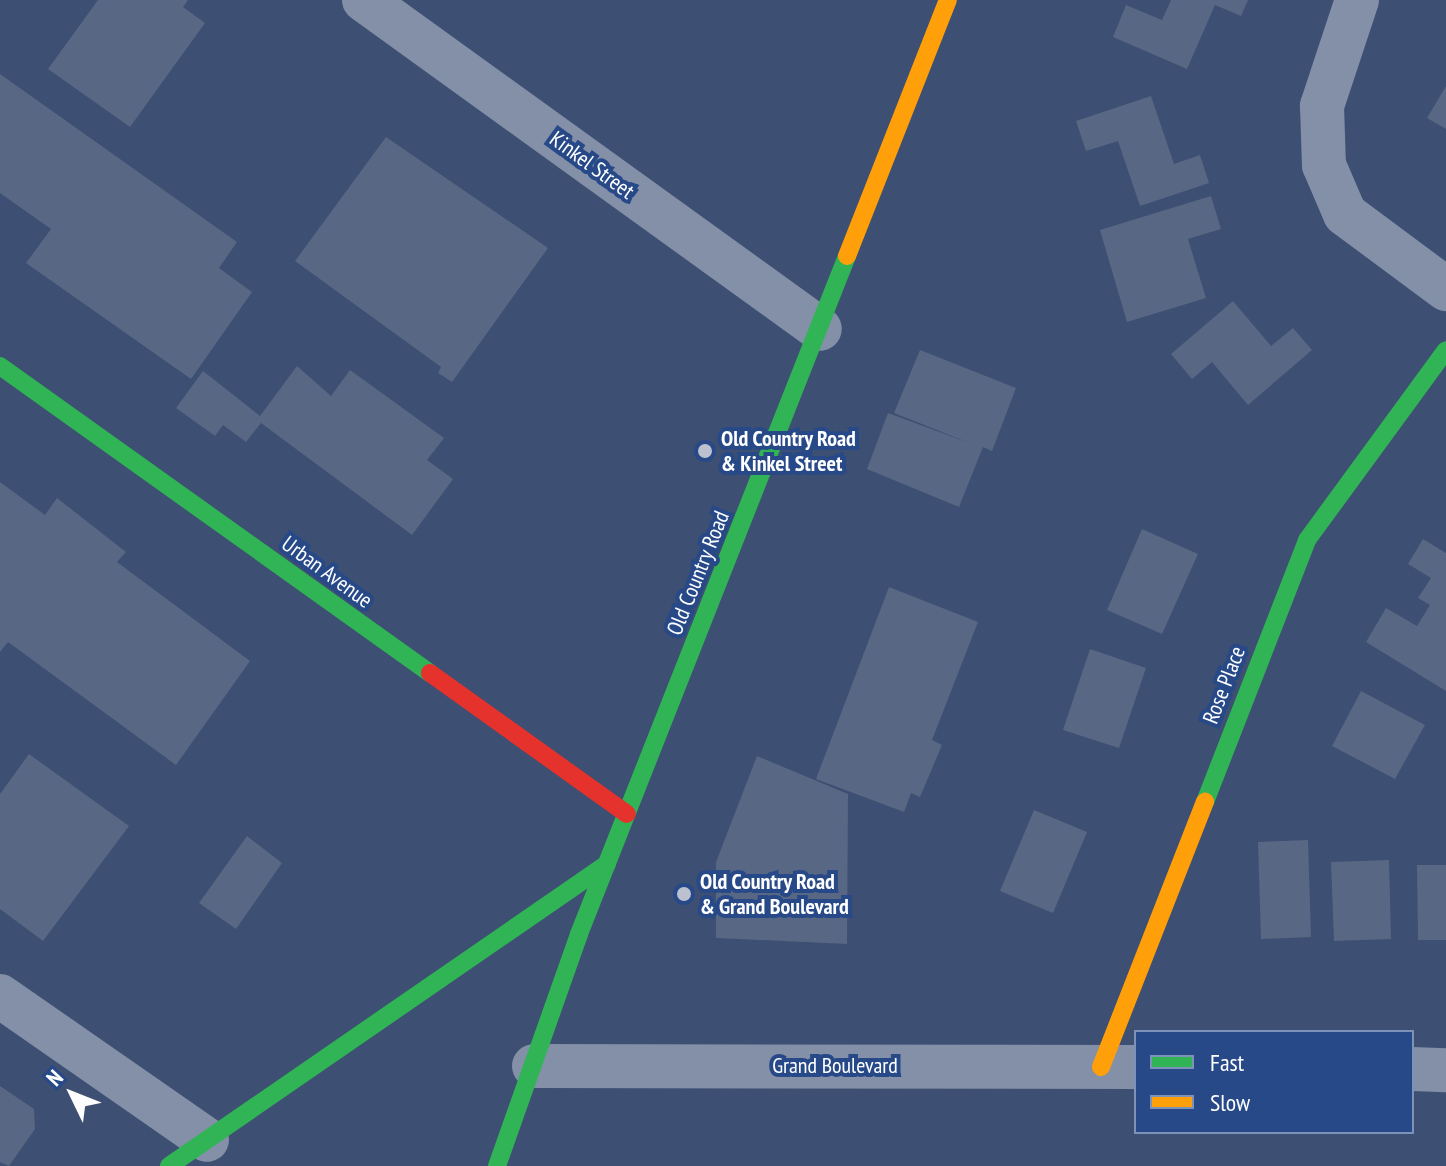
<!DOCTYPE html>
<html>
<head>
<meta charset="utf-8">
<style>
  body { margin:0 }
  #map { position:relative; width:1446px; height:1166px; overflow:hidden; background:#3d4f72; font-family:"PT Sans Narrow",sans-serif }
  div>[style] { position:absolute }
  .building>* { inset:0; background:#586783 }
  .street>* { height:44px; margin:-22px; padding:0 22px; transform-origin:22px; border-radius:22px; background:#8490a8 }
  .fast>* { height:18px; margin:-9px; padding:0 9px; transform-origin:9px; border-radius:9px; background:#30b455 }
  .slow>* { height:18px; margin:-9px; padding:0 9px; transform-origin:9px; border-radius:9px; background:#ff9f0a }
  .jam>* { height:18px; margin:-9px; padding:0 9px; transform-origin:9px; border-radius:9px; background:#e5322d }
  .dots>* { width:22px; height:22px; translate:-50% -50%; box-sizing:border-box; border:4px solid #274988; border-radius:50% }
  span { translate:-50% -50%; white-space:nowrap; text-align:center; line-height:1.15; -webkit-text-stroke:8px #274988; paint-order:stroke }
  .street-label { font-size:22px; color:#fff }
  .poi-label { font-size:22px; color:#fff; font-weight:700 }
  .left { translate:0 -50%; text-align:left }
  .legend { position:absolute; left:1134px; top:1030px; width:280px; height:104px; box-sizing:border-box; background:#274988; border:2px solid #7d92b8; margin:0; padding:10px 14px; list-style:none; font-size:24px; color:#fff }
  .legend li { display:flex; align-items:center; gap:16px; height:40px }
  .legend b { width:40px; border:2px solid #7d92b8 }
  .north { position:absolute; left:32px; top:1054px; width:80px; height:80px; -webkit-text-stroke:6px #274988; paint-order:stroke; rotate:313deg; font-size:22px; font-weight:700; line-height:32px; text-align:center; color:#fff }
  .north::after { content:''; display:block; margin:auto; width:28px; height:36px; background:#fff; clip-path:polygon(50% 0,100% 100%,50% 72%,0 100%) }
</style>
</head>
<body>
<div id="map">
  <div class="building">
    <i style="clip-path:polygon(98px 0,188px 0,183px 7px,205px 23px,130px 127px,48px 69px)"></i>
    <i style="clip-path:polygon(1171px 0,1248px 0,1241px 16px,1215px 5px,1187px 69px,1113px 37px,1126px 5px,1162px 20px)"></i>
    <i style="clip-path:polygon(0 74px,237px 242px,219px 268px,252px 292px,191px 379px,26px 263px,51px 229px,0 193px)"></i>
    <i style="clip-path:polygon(1446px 86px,1446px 129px,1427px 118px)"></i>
    <i style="clip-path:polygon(1151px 96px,1174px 164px,1200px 155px,1209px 183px,1140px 206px,1118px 141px,1086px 151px,1076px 121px)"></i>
    <i style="clip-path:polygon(386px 137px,548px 248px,452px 382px,438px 373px,441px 367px,295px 261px)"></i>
    <i style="clip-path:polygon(1211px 196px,1221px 229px,1188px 239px,1206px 298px,1127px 322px,1100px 230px)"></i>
    <i style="clip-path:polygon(1233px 301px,1271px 346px,1293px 328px,1312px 350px,1248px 405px,1212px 362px,1192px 379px,1171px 354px)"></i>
    <i style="clip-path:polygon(920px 350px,1016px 388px,992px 451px,983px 447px,959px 507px,867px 469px,888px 413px,972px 444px,894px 413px)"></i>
    <i style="clip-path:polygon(297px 366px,331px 396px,350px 370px,444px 438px,427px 460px,453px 479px,412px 535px,261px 423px,246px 442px,223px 425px,215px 436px,176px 408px,203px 371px,260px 416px)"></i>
    <i style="clip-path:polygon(0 482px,45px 515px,57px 498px,126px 552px,117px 562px,250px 661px,176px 765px,8px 642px,0 652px)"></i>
    <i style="clip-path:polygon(1142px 529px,1198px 554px,1162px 634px,1107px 610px)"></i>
    <i style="clip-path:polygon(1423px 539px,1446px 553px,1446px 691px,1366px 642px,1386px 608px,1417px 626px,1430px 605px,1418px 598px,1431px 578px,1408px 564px)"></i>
    <i style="clip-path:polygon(889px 587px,978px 622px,932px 740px,942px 745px,920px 797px,911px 793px,904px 812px,816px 779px)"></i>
    <i style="clip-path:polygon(1090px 649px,1146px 668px,1119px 748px,1063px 730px)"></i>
    <i style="clip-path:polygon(1361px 691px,1425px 725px,1395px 779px,1332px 746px)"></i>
    <i style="clip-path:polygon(29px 754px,129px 826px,43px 941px,0 909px,0 794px)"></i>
    <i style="clip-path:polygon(757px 756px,848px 794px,847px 944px,716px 938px,716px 862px)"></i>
    <i style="clip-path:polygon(1034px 810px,1087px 832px,1053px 913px,1000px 891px)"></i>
    <i style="clip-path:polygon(247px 836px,282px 863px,236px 929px,199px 903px)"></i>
    <i style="clip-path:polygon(1308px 840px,1311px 937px,1261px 939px,1258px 842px)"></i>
    <i style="clip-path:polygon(1389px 860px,1391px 939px,1334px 941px,1331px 862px)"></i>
    <i style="clip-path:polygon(1417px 865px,1446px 865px,1446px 940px,1418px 940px)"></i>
    <i style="clip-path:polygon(0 1086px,34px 1109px,35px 1129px,9px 1166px,0 1162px)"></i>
  </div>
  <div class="street">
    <i style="left:364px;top:0;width:562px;rotate:35.81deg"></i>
    <i style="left:1357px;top:0;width:112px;rotate:108.3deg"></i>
    <i style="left:1322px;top:106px;width:59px;rotate:88.1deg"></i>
    <i style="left:1324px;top:165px;width:53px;rotate:66.8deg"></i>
    <i style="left:1345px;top:214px;width:126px;rotate:36.6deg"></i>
    <i style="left:0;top:996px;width:252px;rotate:34.8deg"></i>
    <i style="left:534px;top:1066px;width:602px;rotate:0.1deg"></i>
    <i style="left:1412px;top:1069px;width:34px;rotate:2deg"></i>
  </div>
  <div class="fast">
    <i style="left:0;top:366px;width:528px;rotate:35.53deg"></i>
    <i style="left:1205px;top:802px;width:281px;rotate:-68.7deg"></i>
    <i style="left:1307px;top:540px;width:235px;rotate:-53.8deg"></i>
    <i style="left:169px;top:1166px;width:532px;rotate:-34.59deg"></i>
    <i style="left:497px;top:1166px;width:246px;rotate:-70.5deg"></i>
    <i style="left:579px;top:934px;width:729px;rotate:-68.43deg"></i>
  </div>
  <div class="slow">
    <i style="left:847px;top:256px;width:275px;rotate:-68.5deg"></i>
    <i style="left:1101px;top:1067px;width:285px;rotate:-68.6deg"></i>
  </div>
  <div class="jam">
    <i style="left:430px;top:673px;width:242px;rotate:35.6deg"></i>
  </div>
  <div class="dots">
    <i style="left:705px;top:451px;background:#bbc1ce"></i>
    <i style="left:684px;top:894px;background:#bbc1ce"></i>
  </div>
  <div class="street-label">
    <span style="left:592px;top:165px;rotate:36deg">Kinkel Street</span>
    <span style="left:327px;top:572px;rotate:36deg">Urban Avenue</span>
    <span style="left:698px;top:573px;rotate:-68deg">Old Country Road</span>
    <span style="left:1224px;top:685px;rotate:-69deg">Rose Place</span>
    <span style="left:835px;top:1066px">Grand Boulevard</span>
  </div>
  <div class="poi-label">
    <span class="left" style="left:721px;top:451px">Old Country Road<br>&amp; Kinkel Street</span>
    <span class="left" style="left:700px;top:894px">Old Country Road<br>&amp; Grand Boulevard</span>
  </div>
  <ul class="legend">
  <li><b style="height:10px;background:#30b455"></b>Fast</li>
  <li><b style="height:10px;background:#ff9f0a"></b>Slow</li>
  </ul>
  <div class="north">N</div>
</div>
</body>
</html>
